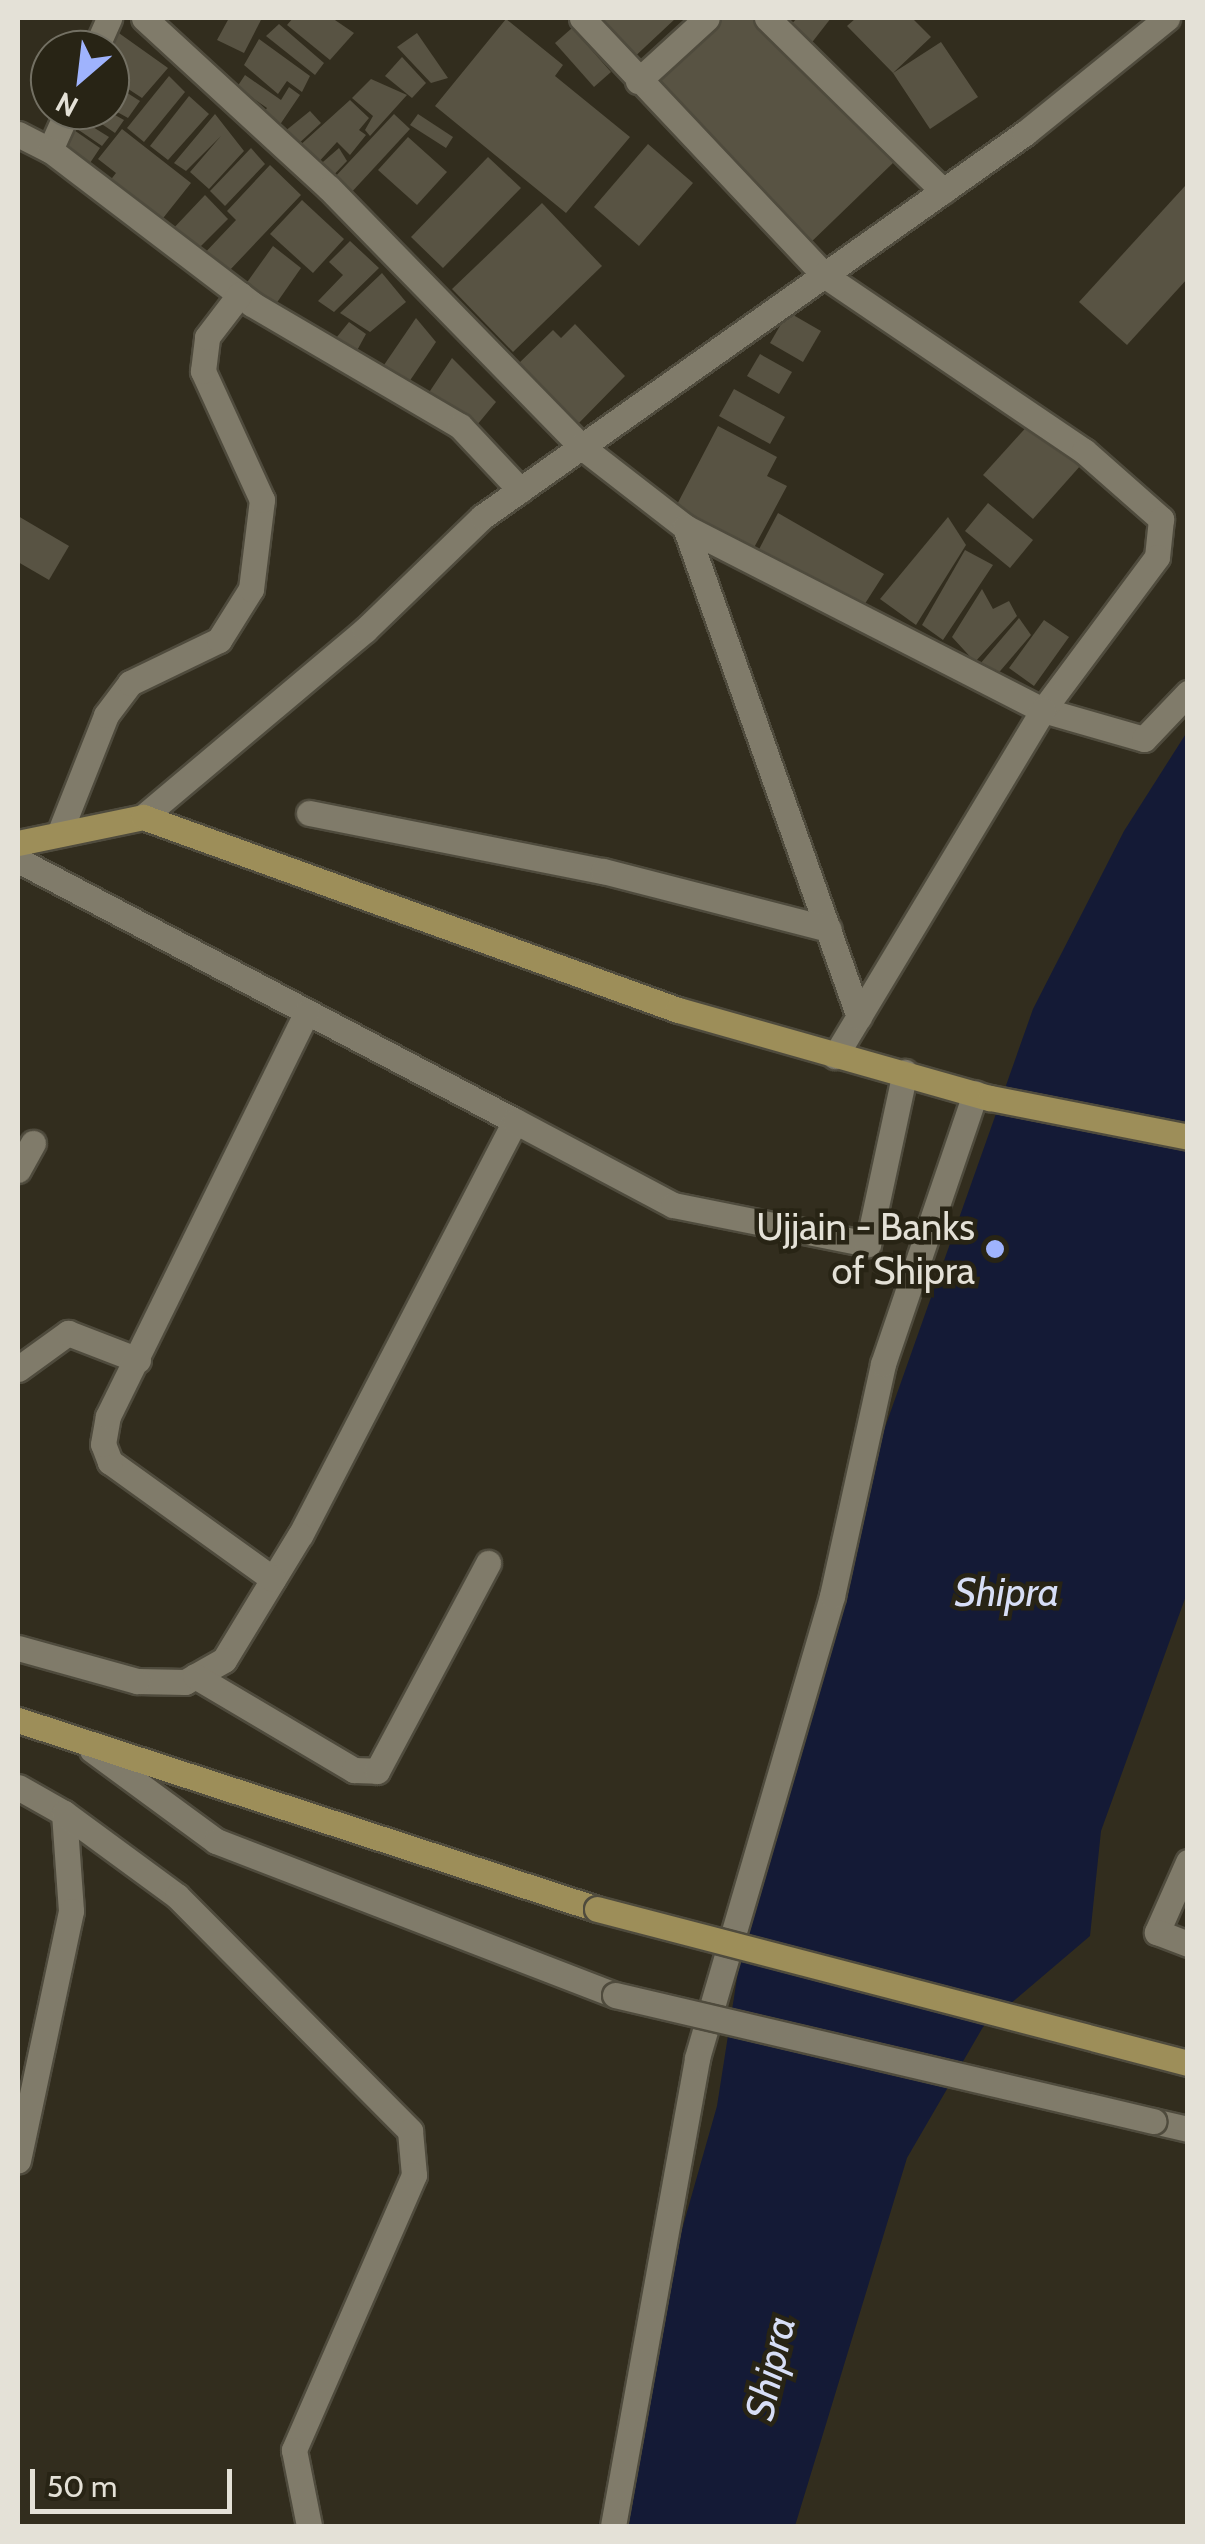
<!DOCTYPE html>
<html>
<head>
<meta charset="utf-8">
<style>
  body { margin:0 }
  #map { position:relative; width:1205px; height:2544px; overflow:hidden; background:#322d1e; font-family:Cabin,sans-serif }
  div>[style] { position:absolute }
  .water>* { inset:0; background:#141a36 }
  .building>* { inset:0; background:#585343 }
  .roads { filter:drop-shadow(2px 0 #4f4b3d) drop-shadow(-2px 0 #4f4b3d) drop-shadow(0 2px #4f4b3d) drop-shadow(0 -2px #4f4b3d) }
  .minor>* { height:25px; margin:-12.5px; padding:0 12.5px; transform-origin:12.5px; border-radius:12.5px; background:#807b6a }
  .major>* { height:25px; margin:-12.5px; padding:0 12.5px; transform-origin:12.5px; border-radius:12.5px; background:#9d8e59 }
  .bridges { filter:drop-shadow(2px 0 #4f4b3d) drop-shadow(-2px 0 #4f4b3d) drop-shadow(0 2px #4f4b3d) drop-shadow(0 -2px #4f4b3d) }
  .minor-bridge>* { height:25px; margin:-12.5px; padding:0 12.5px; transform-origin:12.5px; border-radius:12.5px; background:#807b6a }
  .major-bridge>* { height:25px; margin:-12.5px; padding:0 12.5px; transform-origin:12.5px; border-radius:12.5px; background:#9d8e59 }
  .dots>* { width:28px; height:28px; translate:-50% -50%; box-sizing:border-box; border:5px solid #282415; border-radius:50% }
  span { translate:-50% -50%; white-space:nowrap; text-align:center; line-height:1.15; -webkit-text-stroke:9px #282415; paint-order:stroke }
  .poi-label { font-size:38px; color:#e4e1d7 }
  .right { translate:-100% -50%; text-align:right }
  .water-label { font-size:40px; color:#d7def6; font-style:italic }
  .frame { position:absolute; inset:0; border:20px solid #e4e1d7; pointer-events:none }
  .north { position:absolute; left:30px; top:30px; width:100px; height:100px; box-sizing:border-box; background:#282415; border:2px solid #737063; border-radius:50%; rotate:208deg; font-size:28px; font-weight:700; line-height:40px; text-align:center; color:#e4e1d7 }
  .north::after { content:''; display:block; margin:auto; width:35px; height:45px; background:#9fb3fd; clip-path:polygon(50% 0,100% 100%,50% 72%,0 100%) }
  .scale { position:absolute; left:30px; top:2469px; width:202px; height:45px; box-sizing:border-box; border:5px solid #e4e1d7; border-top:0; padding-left:12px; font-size:30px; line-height:35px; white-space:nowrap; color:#e4e1d7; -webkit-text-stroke:8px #282415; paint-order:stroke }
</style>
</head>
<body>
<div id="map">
  <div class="water">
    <i style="clip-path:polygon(1187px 732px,1187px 1593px,1101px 1831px,1090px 1936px,983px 2027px,907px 2158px,795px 2526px,598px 2526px,717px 2106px,762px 1818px,871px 1467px,1033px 1009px,1124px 831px)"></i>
  </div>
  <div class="building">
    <i style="clip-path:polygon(229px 18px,262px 18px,244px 53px,217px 40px)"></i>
    <i style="clip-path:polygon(293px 18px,332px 18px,354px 33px,330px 60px,287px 25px)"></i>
    <i style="clip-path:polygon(589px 18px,676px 18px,629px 62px)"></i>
    <i style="clip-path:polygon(719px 18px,756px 18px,894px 162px,806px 247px,650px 84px)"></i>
    <i style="clip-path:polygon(797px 18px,831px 18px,810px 45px,788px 28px)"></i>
    <i style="clip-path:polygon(856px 18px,912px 18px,931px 37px,893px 73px,941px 42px,978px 97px,930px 129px,893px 73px,847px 26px)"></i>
    <i style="clip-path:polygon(506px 19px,563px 65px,555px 76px,630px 137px,566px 213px,435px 106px)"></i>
    <i style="clip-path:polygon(279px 24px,324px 63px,315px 75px,266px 36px)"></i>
    <i style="clip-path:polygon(572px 28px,611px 72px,594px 87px,555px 43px)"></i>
    <i style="clip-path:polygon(116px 31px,168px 68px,142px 98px,110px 77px,110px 50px,103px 50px)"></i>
    <i style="clip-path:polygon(417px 33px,448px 78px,431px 83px,397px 47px)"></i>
    <i style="clip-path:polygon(259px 39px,310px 76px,302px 92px,287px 81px,278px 94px,244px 65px)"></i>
    <i style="clip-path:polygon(402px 57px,426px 83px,412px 98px,385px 76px)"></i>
    <i style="clip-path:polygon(245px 75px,281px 100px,289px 87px,300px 95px,275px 132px,258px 120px,267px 108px,237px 87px)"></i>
    <i style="clip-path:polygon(169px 76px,185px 92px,144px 142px,127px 128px)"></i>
    <i style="clip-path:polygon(371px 79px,407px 95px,370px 136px,365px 130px,373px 116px,352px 98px)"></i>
    <i style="clip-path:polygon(110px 82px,140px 101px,128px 118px,110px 108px)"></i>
    <i style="clip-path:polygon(189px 96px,209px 114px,168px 160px,150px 146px)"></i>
    <i style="clip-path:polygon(350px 100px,369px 118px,359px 130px,366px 135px,350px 155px,337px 142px,315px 166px,297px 148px)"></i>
    <i style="clip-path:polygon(81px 110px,106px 110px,124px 120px,115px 133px)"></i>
    <i style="clip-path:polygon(310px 111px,321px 123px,296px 146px,284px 132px)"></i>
    <i style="clip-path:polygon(72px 114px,109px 137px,102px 146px,67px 122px)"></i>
    <i style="clip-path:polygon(215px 114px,244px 151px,209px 189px,190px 172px,221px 136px,186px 171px,174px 163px)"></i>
    <i style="clip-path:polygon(394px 114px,410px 129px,349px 195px,333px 179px)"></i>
    <i style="clip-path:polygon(418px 114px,453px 137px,446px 148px,410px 125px)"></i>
    <i style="clip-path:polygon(71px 128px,100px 148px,90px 163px,64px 146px)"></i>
    <i style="clip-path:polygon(122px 129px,191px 183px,156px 227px,105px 187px,116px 173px,98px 159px)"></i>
    <i style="clip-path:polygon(408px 137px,447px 172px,417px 205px,378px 170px)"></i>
    <i style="clip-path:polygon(648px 144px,693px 183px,639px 246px,594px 207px)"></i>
    <i style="clip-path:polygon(251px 148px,265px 164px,225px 206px,210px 191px)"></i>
    <i style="clip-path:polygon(339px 148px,347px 161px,327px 182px,316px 168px)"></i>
    <i style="clip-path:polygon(488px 157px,521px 188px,443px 268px,411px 237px)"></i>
    <i style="clip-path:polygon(270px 165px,301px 195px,229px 271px,214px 257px,208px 264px,201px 257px,236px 220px,227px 211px)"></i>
    <i style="clip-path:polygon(1185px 186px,1188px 278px,1127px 345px,1079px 302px)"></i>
    <i style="clip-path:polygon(205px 195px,228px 219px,194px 253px,170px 232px)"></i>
    <i style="clip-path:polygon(302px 200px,344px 239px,313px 273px,270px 234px)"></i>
    <i style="clip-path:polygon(542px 203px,602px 266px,513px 352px,452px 289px)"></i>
    <i style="clip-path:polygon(350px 241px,379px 268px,334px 312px,318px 301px,343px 275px,329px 262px)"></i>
    <i style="clip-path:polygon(273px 246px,301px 268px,271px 311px,243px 288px)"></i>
    <i style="clip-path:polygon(382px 273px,406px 302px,370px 332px,340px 313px)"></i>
    <i style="clip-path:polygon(788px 312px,821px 331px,803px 362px,770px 343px)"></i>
    <i style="clip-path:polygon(416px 318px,436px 342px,409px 382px,384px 365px)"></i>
    <i style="clip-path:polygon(349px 322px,366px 334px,354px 356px,332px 343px)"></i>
    <i style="clip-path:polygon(575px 324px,625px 376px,575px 427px,516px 366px,553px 330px,561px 338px)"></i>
    <i style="clip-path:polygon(760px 354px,792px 372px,779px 394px,747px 376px)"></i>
    <i style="clip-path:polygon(452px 358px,496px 402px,477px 425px,428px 394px)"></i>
    <i style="clip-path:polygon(734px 389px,785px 417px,770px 444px,719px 416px)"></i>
    <i style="clip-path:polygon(1031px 422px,1081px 465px,1033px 519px,983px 475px)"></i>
    <i style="clip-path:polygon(718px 426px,777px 457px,767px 476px,787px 486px,749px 557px,672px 514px)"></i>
    <i style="clip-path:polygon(988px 503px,1033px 540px,1010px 568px,965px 531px)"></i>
    <i style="clip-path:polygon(778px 513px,884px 574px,859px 613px,756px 555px)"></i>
    <i style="clip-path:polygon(18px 516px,69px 546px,49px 580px,18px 562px)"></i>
    <i style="clip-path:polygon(948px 517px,966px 545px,916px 625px,880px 599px)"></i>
    <i style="clip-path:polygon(965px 550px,993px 565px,943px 640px,922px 625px)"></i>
    <i style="clip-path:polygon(982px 589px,993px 609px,1009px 601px,1017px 616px,975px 662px,952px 637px)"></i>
    <i style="clip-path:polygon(1019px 618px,1031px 635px,995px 677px,980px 664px)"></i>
    <i style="clip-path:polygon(1044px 620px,1069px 637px,1034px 686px,1009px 668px)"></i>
  </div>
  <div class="roads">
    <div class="minor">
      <i style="left:144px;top:18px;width:251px;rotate:42.6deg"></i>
      <i style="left:329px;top:188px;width:362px;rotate:45.7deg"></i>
      <i style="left:582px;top:447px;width:130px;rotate:37.8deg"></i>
      <i style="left:685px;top:527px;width:402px;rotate:27.1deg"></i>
      <i style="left:1043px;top:710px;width:105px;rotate:16deg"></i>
      <i style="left:1144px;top:739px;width:64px;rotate:-46.3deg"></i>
      <i style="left:582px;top:18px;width:353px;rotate:46.7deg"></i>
      <i style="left:824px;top:275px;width:314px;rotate:34.1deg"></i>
      <i style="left:1084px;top:451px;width:103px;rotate:41.4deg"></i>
      <i style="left:1161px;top:519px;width:38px;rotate:96deg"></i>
      <i style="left:1157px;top:557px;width:191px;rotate:126.7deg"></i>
      <i style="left:1043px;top:710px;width:404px;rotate:121deg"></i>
      <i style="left:767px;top:18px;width:247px;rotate:44.5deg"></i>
      <i style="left:95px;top:50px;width:35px;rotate:-66deg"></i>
      <i style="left:638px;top:81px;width:93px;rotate:-42.4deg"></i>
      <i style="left:18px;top:134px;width:36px;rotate:27deg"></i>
      <i style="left:50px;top:150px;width:44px;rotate:-65.8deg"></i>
      <i style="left:50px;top:150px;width:254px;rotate:37.3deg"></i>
      <i style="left:252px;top:304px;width:241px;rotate:30.4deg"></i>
      <i style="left:460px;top:426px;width:88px;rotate:46.8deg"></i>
      <i style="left:685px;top:527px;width:520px;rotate:70.45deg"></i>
      <i style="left:309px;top:813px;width:300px;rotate:11.2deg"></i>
      <i style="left:603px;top:871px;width:233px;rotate:14.4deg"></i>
      <i style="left:143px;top:817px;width:290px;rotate:-40.1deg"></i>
      <i style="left:365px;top:630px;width:163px;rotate:-44deg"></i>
      <i style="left:482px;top:517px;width:665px;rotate:-35.27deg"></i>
      <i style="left:1025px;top:133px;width:183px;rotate:-39deg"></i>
      <i style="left:59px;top:834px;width:128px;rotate:-68.4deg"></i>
      <i style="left:106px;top:715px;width:40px;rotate:-53deg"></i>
      <i style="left:130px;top:683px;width:99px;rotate:-25.8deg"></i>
      <i style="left:219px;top:640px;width:60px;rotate:-57.9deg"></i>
      <i style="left:251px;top:589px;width:90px;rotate:-83deg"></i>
      <i style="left:262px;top:500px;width:142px;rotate:-114.6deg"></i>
      <i style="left:203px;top:371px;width:34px;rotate:-83deg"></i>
      <i style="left:207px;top:337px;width:54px;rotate:-52.5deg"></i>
      <i style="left:18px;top:860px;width:561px;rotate:27.71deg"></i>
      <i style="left:515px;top:1121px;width:466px;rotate:117.4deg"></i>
      <i style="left:300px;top:1535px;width:146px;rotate:121.3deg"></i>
      <i style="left:224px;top:1660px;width:45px;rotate:150.6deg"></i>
      <i style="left:185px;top:1682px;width:48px;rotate:-178.8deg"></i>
      <i style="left:137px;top:1681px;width:123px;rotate:-164.5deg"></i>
      <i style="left:515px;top:1121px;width:179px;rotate:28deg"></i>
      <i style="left:673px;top:1205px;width:199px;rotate:11.3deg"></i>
      <i style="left:868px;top:1244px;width:176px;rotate:-77.9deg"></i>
      <i style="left:18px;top:1170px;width:31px;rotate:-61deg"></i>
      <i style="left:18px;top:1369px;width:62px;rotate:-35.8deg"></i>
      <i style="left:68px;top:1333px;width:75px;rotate:21.1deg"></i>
      <i style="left:273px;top:1579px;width:201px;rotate:-144.3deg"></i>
      <i style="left:110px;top:1462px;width:19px;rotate:-111deg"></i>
      <i style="left:103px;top:1444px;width:28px;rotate:-80deg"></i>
      <i style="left:108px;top:1416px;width:450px;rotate:-63.8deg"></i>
      <i style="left:195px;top:1676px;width:185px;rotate:30.6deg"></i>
      <i style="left:354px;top:1770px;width:23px;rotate:2deg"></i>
      <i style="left:377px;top:1771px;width:236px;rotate:-61.9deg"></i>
      <i style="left:92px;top:1750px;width:154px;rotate:36.3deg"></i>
      <i style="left:216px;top:1841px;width:428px;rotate:21.1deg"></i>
      <i style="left:18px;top:1787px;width:53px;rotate:29.5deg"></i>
      <i style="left:64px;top:1813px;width:98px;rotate:85.9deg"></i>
      <i style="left:71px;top:1911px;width:255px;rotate:102deg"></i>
      <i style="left:64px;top:1813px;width:140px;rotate:36.3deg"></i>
      <i style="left:177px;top:1896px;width:331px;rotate:45.2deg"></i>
      <i style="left:410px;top:2131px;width:44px;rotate:84.8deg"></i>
      <i style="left:414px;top:2175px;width:300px;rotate:113.6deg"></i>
      <i style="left:294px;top:2450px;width:77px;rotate:78.8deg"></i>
      <i style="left:1188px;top:1862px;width:77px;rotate:113.9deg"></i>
      <i style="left:1157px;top:1932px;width:33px;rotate:21deg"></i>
      <i style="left:1153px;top:2121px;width:36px;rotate:13deg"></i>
      <i style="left:613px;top:2526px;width:475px;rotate:-79.8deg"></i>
      <i style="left:697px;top:2058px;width:481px;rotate:-73.7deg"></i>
      <i style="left:832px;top:1596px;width:238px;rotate:-77.6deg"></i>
      <i style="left:883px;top:1364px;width:286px;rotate:-71.2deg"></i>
    </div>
    <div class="major">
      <i style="left:18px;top:843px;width:128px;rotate:-11.7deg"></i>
      <i style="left:143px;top:817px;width:569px;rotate:19.84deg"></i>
      <i style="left:678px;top:1010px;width:324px;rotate:15.8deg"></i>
      <i style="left:990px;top:1098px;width:202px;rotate:11.1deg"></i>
      <i style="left:18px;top:1720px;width:609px;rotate:18.08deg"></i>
    </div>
  </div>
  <div class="bridges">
    <div class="minor-bridge">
      <i style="left:615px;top:1995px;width:553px;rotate:13.18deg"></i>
    </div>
    <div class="major-bridge">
      <i style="left:597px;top:1909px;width:611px;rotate:14.61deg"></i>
    </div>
  </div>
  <div class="dots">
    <i style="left:995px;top:1249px;background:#9fb3fd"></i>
  </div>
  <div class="poi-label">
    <span class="right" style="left:975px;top:1249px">Ujjain - Banks<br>of Shipra</span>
  </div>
  <div class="water-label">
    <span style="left:1007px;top:1592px">Shipra</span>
    <span style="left:770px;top:2368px;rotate:-77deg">Shipra</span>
  </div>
  <div class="frame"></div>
  <div class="north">N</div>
  <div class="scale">50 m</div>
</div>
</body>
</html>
